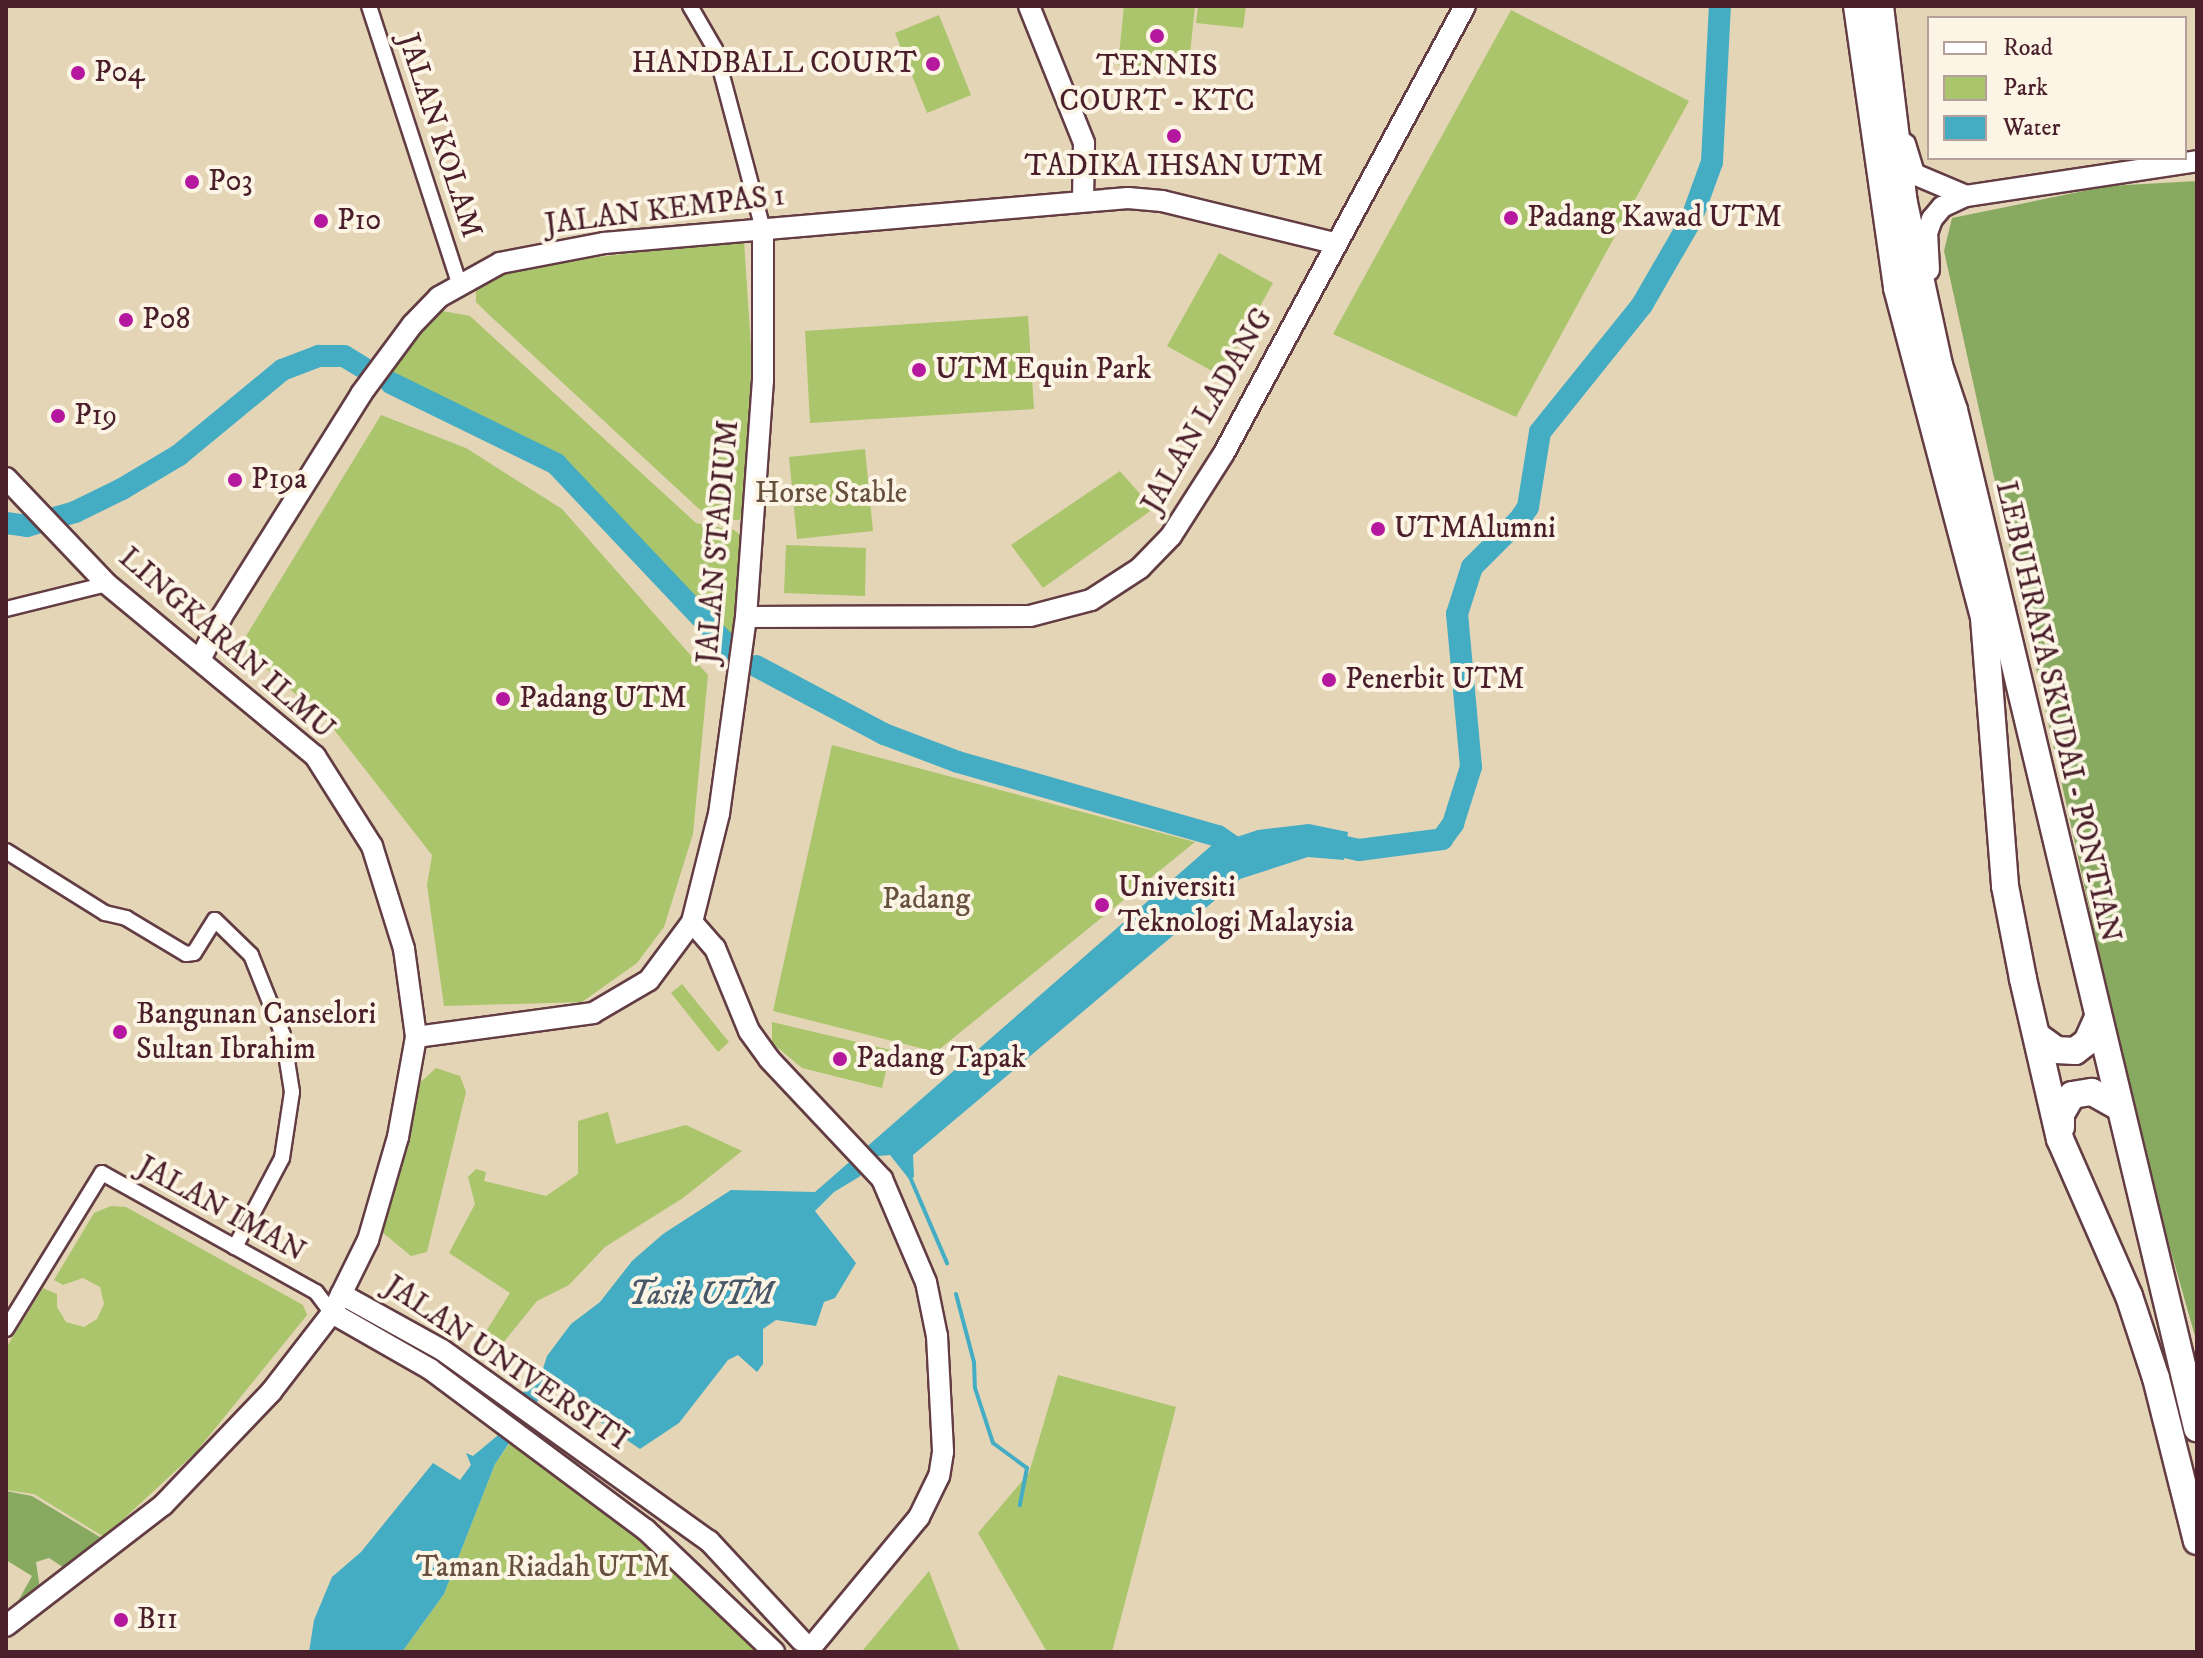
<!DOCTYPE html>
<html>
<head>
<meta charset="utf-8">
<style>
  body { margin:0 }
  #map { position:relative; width:2203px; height:1658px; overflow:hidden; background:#f1e6c9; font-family:"IM FELL DW Pica",serif }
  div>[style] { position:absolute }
  .built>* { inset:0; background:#e5d5b7 }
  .green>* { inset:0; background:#aac56c }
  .forest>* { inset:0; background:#87aa60 }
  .water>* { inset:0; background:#44adc4 }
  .stream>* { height:4px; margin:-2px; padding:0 2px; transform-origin:2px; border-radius:2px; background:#44adc4 }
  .river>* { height:22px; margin:-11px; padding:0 11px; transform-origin:11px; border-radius:11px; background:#44adc4 }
  .roads { filter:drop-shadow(2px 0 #633d43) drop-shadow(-2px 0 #633d43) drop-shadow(0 2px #633d43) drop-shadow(0 -2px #633d43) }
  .street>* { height:14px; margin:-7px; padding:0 7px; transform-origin:7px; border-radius:7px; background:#fff }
  .secondary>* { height:20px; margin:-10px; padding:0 10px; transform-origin:10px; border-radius:10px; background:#fff }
  .highway>* { height:26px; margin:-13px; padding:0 13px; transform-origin:13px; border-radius:13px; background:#fff }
  .dots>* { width:22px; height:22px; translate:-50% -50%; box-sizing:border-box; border:4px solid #fcf5e5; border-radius:50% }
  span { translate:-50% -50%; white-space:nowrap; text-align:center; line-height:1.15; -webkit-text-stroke:8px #fcf5e5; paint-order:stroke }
  .poi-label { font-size:30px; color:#4a1f2b }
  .right { translate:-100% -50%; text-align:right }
  .left { translate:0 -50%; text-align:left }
  .street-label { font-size:30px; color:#4a1f2b }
  .park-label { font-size:30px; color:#67513e }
  .water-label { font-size:32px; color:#485868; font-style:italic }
  .frame { position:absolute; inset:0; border:8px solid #4a1f2b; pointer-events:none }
  .legend { position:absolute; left:1927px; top:16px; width:260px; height:144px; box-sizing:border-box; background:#fcf5e5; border:2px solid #b59f9b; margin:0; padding:10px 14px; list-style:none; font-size:24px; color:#4a1f2b }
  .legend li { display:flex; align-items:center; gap:16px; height:40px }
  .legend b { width:40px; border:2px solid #b59f9b }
</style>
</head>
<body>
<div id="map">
  <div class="built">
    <i style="clip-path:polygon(evenodd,6px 6px,2197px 6px,2197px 1652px,6px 1652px,6px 6px,1929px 18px,2185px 18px,2185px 158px,1929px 158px,1929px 18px)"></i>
  </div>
  <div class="green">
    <i style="clip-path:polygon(1124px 6px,1195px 6px,1188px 73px,1118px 65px)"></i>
    <i style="clip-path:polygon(1198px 6px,1246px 6px,1243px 28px,1196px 23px)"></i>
    <i style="clip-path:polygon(1511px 10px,1689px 101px,1516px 417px,1333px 334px)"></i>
    <i style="clip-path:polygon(939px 15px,971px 95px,927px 113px,895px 33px)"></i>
    <i style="clip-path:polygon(744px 240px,754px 394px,748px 513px,739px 520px,710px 519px,486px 312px,476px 302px,476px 287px,513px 267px)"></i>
    <i style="clip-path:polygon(1219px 253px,1273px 283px,1221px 376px,1167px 346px)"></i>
    <i style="clip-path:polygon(437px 310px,470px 316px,696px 523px,734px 530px,743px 537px,737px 649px,558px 458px,394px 380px,390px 370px)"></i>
    <i style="clip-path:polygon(1028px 316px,1034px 409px,810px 423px,805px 331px)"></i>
    <i style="clip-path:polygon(381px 415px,466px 448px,562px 509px,708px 675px,693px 834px,664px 927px,637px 963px,582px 1002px,444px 1006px,427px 885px,432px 855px,328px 722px,240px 646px)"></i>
    <i style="clip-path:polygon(865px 449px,873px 531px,797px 539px,789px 457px)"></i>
    <i style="clip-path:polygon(1120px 471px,1153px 509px,1043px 588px,1011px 545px)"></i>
    <i style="clip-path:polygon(786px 545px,866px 548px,865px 596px,784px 593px)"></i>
    <i style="clip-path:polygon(832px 745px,1195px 842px,936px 1052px,773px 1011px)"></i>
    <i style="clip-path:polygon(682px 984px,729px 1042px,718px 1052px,671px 993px)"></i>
    <i style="clip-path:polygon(772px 1022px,891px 1050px,882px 1088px,802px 1068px,772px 1043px)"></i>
    <i style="clip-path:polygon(436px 1068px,460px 1076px,466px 1092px,427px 1252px,411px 1256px,377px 1228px,407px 1151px,413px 1089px)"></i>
    <i style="clip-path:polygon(608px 1112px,616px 1144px,686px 1125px,742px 1151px,683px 1198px,605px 1247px,569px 1285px,537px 1301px,494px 1354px,485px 1349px,493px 1337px,485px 1333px,510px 1293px,449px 1253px,475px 1204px,468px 1177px,476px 1169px,486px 1172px,484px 1181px,546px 1196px,578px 1174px,578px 1121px)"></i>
    <i style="clip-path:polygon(111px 1206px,126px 1207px,303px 1305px,307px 1315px,196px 1452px,104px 1537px,34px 1494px,6px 1490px,6px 1348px,43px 1288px,57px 1294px,57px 1307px,66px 1322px,84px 1327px,97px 1319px,104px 1304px,100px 1287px,83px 1278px,63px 1285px,54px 1280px,94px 1213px)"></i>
    <i style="clip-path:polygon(1058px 1375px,1176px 1407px,1112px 1652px,1047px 1652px,978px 1533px,1029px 1473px)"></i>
    <i style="clip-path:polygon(512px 1440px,624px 1527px,768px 1652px,402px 1652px,444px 1594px,495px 1464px)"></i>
    <i style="clip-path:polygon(929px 1571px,960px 1652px,864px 1652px,863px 1650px)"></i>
  </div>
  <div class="forest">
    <i style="clip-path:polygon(2197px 181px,2197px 1343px,2145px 1160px,1944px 251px,1952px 218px,2108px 186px)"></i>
    <i style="clip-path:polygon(6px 1491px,32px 1496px,103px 1539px,66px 1569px,49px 1558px,36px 1562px,40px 1589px,17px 1603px,32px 1576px,6px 1560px)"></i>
  </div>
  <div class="water">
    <i style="clip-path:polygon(1309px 824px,1348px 832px,1344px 860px,1308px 857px,1240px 879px,913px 1155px,914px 1177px,909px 1179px,890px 1155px,878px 1156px,859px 1177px,834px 1192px,815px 1211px,856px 1263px,835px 1298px,824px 1302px,816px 1326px,776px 1320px,763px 1329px,763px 1364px,757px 1372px,738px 1355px,728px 1360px,679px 1423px,640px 1449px,578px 1407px,567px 1392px,551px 1391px,545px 1400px,539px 1399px,495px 1464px,444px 1594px,402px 1652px,309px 1652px,314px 1620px,332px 1577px,361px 1552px,433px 1463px,460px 1480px,471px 1465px,466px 1453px,473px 1456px,497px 1436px,524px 1391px,539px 1381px,547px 1356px,571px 1324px,600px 1302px,632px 1261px,663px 1234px,731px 1190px,815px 1192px,1212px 845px,1258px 830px)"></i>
  </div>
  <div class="stream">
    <i style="left:910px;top:1177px;width:94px;rotate:66.7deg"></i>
    <i style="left:956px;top:1294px;width:70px;rotate:75.2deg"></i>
    <i style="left:974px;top:1362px;width:26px;rotate:88deg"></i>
    <i style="left:975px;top:1388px;width:58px;rotate:71.9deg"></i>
    <i style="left:993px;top:1443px;width:42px;rotate:36.3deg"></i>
    <i style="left:1027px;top:1468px;width:38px;rotate:101deg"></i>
  </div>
  <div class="river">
    <i style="left:391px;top:383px;width:184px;rotate:26.1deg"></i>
    <i style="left:556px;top:464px;width:256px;rotate:46.6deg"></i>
    <i style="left:6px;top:523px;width:21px;rotate:8deg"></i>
    <i style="left:27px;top:526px;width:50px;rotate:-16.3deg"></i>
    <i style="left:75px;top:512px;width:52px;rotate:-26.1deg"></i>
    <i style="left:122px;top:489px;width:66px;rotate:-30.8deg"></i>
    <i style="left:179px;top:455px;width:134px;rotate:-39.5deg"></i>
    <i style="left:282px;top:370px;width:40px;rotate:-21deg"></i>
    <i style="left:319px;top:356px;width:25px"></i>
    <i style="left:344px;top:356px;width:21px;rotate:31deg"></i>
    <i style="left:756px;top:666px;width:145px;rotate:28deg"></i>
    <i style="left:884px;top:734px;width:79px;rotate:20.7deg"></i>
    <i style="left:958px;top:762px;width:270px;rotate:15.9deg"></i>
    <i style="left:1218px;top:836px;width:29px;rotate:35deg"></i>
    <i style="left:1242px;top:853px;width:7px;rotate:-8deg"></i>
    <i style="left:1318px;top:841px;width:42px;rotate:12.4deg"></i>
    <i style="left:1359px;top:850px;width:84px;rotate:-7.5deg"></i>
    <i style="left:1442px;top:839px;width:19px;rotate:-54deg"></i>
    <i style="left:1453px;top:824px;width:60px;rotate:-72.5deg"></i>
    <i style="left:1471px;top:767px;width:154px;rotate:-95.2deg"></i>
    <i style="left:1457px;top:614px;width:49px;rotate:-72.3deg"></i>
    <i style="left:1472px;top:567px;width:68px;rotate:-45deg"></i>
    <i style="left:1520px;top:519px;width:14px;rotate:-56deg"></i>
    <i style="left:1528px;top:507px;width:76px;rotate:-80.9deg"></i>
    <i style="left:1540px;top:432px;width:163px;rotate:-51.2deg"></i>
    <i style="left:1642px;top:305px;width:98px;rotate:-60deg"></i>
    <i style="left:1691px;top:220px;width:62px;rotate:-70.1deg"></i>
    <i style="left:1712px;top:162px;width:156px;rotate:-87.1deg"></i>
  </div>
  <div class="roads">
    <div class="street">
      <i style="left:369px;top:6px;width:291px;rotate:72deg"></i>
      <i style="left:690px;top:6px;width:50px;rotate:59.8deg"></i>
      <i style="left:715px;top:49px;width:187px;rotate:75.1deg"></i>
      <i style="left:6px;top:609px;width:104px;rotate:-13.9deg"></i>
      <i style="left:6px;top:851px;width:117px;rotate:32.1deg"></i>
      <i style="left:105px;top:913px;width:22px;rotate:13deg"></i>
      <i style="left:126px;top:918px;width:70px;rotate:31deg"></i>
      <i style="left:186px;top:954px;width:8px;rotate:-7deg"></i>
      <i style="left:194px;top:953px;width:39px;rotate:-58deg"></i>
      <i style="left:215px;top:920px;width:50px;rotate:44.2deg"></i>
      <i style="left:251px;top:955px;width:86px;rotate:68.2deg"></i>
      <i style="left:283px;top:1035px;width:58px;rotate:81deg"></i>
      <i style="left:292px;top:1092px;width:67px;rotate:98.6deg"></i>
      <i style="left:282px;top:1158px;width:101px;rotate:117.8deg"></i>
      <i style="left:6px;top:1329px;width:183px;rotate:-58.4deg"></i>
      <i style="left:102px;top:1173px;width:245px;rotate:29.1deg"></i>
      <i style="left:316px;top:1292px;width:26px;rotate:53deg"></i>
    </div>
    <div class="secondary">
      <i style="left:1029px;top:6px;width:148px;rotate:68.1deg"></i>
      <i style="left:1084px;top:143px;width:57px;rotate:91deg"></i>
      <i style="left:1905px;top:144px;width:31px;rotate:73deg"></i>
      <i style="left:1914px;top:174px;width:56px;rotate:22.9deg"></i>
      <i style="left:1929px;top:270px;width:37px;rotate:-93deg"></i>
      <i style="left:1927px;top:233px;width:15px;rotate:-70deg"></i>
      <i style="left:1932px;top:219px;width:16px;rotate:-50deg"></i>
      <i style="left:1942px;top:207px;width:26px;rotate:-25deg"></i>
      <i style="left:1966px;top:196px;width:234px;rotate:-8.6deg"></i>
      <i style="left:6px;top:478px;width:146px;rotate:46.4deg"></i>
      <i style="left:107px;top:584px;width:270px;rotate:39.6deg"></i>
      <i style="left:315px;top:756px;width:107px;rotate:57.7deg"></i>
      <i style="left:372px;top:846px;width:108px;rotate:72.7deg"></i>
      <i style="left:404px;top:949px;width:89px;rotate:82.2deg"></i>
      <i style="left:416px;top:1037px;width:102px;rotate:100.2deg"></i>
      <i style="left:398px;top:1137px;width:107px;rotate:106.2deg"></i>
      <i style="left:368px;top:1240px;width:81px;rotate:116.3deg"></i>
      <i style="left:332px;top:1313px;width:100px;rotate:127.7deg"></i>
      <i style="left:271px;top:1392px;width:156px;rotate:133.7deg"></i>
      <i style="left:163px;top:1505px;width:198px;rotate:142.4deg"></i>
      <i style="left:746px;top:617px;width:284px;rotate:-0.2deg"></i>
      <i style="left:1030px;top:616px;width:63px;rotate:-14.7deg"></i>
      <i style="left:1091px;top:600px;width:59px;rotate:-33.1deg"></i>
      <i style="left:1140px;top:568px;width:45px;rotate:-45.9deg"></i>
      <i style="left:1171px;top:536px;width:98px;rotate:-57.4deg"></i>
      <i style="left:1224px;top:453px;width:508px;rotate:-61.67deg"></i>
      <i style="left:201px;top:658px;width:47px;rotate:-63.4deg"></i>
      <i style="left:222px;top:616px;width:262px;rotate:-57.9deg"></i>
      <i style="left:361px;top:394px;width:86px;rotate:-53.5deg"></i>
      <i style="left:412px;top:325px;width:39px;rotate:-46deg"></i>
      <i style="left:439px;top:297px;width:70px;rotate:-29.1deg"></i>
      <i style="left:500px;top:263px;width:106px;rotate:-10.9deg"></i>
      <i style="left:604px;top:243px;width:526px;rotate:-4.91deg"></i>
      <i style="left:1128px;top:198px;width:34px;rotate:5deg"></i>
      <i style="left:1162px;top:201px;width:177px;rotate:13.7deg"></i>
      <i style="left:692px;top:922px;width:35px;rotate:49deg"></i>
      <i style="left:715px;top:948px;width:90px;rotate:67.7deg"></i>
      <i style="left:749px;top:1031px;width:34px;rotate:54deg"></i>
      <i style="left:769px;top:1059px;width:165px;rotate:46.7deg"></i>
      <i style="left:882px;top:1179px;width:112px;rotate:66.9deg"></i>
      <i style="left:926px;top:1282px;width:55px;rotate:78.5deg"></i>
      <i style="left:937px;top:1336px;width:116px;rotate:87deg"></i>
      <i style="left:943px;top:1452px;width:24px;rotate:99deg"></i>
      <i style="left:939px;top:1476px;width:46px;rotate:116deg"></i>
      <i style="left:919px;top:1517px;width:166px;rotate:129.6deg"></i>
      <i style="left:416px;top:1037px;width:179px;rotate:-7.7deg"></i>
      <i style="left:593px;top:1013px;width:65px;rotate:-30.5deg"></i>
      <i style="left:649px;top:980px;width:72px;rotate:-53.4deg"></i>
      <i style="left:692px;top:922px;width:111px;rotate:-76deg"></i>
      <i style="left:719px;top:814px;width:199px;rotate:-82.2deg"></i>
      <i style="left:746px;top:617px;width:238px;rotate:-85.9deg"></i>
      <i style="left:763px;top:380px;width:150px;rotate:-90deg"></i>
      <i style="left:341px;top:1294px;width:115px;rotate:29deg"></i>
      <i style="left:442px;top:1350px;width:328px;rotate:35.6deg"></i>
      <i style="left:709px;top:1541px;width:137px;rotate:47.1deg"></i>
      <i style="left:332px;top:1313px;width:113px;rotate:29.7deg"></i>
      <i style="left:430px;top:1369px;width:269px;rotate:36.7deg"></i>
      <i style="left:646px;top:1530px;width:177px;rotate:43.6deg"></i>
    </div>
    <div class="highway">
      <i style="left:1857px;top:6px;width:285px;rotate:81.9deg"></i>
      <i style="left:1897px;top:288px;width:341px;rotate:75.2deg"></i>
      <i style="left:1984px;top:618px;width:269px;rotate:85.5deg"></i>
      <i style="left:2005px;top:886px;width:95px;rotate:79deg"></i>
      <i style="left:2023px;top:979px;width:164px;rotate:77deg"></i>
      <i style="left:2060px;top:1139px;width:171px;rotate:66.3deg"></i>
      <i style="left:2129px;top:1296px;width:86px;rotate:71.8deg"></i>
      <i style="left:2156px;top:1378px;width:168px;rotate:75.9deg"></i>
      <i style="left:1880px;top:6px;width:198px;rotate:83.1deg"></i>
      <i style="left:1904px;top:203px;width:166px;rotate:77.8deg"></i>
      <i style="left:1939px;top:365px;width:47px;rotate:71.6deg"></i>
      <i style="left:1954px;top:410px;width:1047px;rotate:76.57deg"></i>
      <i style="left:2037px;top:1036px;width:24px;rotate:36deg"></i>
      <i style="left:2056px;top:1050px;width:19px;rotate:3deg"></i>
      <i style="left:2075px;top:1051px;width:15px;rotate:-37deg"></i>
      <i style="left:2087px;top:1042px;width:24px;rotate:-66deg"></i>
      <i style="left:2061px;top:1127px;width:13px;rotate:-90deg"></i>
      <i style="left:2061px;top:1114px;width:22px;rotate:-60deg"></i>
      <i style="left:2072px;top:1095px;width:20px;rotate:-9deg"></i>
      <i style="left:2092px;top:1092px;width:31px;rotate:29deg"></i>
    </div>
  </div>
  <div class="dots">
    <i style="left:1157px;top:36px;background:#b5179e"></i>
    <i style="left:933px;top:64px;background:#b5179e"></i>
    <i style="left:78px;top:73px;background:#b5179e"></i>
    <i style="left:1174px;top:136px;background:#b5179e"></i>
    <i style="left:192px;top:182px;background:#b5179e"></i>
    <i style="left:1511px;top:218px;background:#b5179e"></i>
    <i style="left:321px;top:221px;background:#b5179e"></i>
    <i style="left:126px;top:320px;background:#b5179e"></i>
    <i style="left:919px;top:370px;background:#b5179e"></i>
    <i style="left:58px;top:416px;background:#b5179e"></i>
    <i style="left:235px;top:480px;background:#b5179e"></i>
    <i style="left:1378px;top:529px;background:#b5179e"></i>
    <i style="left:1329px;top:680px;background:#b5179e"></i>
    <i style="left:503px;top:699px;background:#b5179e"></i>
    <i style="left:1102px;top:905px;background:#b5179e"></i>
    <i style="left:120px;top:1032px;background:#b5179e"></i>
    <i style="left:840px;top:1059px;background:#b5179e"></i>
    <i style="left:121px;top:1620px;background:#b5179e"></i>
  </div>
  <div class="poi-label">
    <span class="right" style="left:917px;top:64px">HANDBALL COURT</span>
    <span style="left:1157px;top:84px">TENNIS<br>COURT - KTC</span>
    <span class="left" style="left:94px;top:73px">P04</span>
    <span style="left:1174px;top:167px">TADIKA IHSAN UTM</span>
    <span class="left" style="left:208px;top:182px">P03</span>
    <span class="left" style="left:1527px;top:218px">Padang Kawad UTM</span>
    <span class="left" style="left:337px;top:221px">P10</span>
    <span class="left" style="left:142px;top:320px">P08</span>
    <span class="left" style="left:935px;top:370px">UTM Equin Park</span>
    <span class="left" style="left:74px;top:416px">P19</span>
    <span class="left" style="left:251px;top:480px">P19a</span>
    <span class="left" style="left:1394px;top:529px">UTMAlumni</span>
    <span class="left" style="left:1345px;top:680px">Penerbit UTM</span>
    <span class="left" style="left:519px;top:699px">Padang UTM</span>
    <span class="left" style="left:1118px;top:905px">Universiti<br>Teknologi Malaysia</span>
    <span class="left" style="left:136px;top:1032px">Bangunan Canselori<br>Sultan Ibrahim</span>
    <span class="left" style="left:856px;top:1059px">Padang Tapak</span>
    <span class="left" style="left:137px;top:1620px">B11</span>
  </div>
  <div class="street-label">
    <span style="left:439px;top:136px;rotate:72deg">JALAN KOLAM</span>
    <span style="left:665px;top:211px;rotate:-7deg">JALAN KEMPAS 1</span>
    <span style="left:1208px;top:411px;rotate:-60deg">JALAN LADANG</span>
    <span style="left:719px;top:542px;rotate:-85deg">JALAN STADIUM</span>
    <span style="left:226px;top:644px;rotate:41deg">LINGKARAN ILMU</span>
    <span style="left:2057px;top:712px;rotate:77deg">LEBUHRAYA SKUDAI - PONTIAN</span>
    <span style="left:221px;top:1210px;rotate:29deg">JALAN IMAN</span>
    <span style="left:506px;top:1364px;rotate:34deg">JALAN UNIVERSITI</span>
  </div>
  <div class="park-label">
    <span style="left:831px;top:494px">Horse Stable</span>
    <span style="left:926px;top:900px">Padang</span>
    <span style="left:543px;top:1568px">Taman Riadah UTM</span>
  </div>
  <div class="water-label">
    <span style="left:701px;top:1295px">Tasik UTM</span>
  </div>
  <div class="frame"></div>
  <ul class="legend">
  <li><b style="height:10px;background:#fff"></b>Road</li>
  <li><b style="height:22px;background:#aac56c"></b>Park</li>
  <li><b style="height:22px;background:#44adc4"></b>Water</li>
  </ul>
</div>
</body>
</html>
